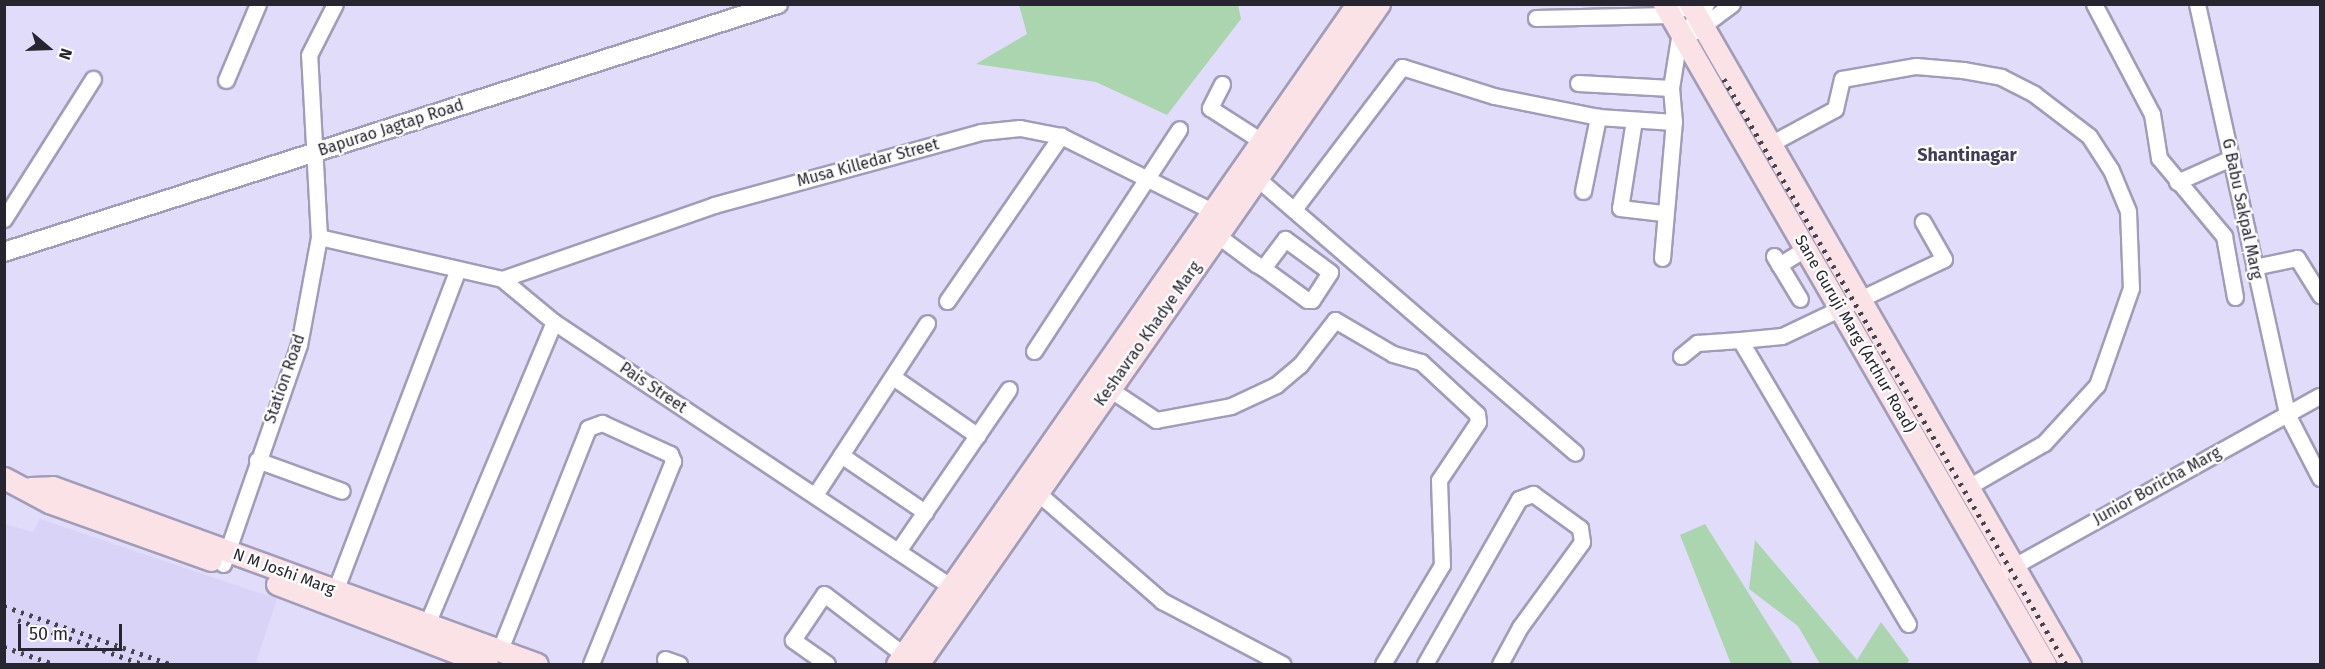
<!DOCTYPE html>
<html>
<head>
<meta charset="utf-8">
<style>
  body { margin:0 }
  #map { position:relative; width:2325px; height:669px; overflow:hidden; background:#e0dcf9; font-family:"Fira Sans",sans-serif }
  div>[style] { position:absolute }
  .built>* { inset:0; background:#d9d3f8 }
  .green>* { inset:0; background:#abd5af }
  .roads { filter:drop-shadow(2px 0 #a19cb8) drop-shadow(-2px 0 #a19cb8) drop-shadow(0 2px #a19cb8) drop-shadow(0 -2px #a19cb8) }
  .minor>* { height:15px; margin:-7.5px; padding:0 7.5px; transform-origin:7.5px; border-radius:7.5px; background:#fff }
  .tertiary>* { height:18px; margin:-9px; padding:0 9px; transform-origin:9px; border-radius:9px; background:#fff }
  .secondary>* { height:21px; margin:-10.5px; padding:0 10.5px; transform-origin:10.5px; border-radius:10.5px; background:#fbe2e6 }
  .rail>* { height:4.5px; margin-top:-2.25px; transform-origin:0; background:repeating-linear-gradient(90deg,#474452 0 3px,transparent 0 9px) }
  span { translate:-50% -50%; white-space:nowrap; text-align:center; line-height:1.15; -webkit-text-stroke:4.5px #fff; paint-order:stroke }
  .street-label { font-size:16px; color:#272530 }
  .neighbourhood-label { font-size:18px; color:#413d55; font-weight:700 }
  .frame { position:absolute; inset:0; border:6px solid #272530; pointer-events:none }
  .north { position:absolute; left:18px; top:18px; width:60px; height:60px; -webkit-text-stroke:4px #fff; paint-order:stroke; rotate:109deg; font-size:16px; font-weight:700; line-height:24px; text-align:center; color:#272530 }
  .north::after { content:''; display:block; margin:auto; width:21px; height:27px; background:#272530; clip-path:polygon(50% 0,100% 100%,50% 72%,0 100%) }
  .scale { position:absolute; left:18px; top:624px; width:104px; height:27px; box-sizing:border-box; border:3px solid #272530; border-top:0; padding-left:8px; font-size:18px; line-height:21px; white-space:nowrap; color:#272530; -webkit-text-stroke:4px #fff; paint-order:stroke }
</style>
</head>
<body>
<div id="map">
  <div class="built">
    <i style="clip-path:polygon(40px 519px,277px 599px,256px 662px,260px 664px,5px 664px,5px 524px,33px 532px)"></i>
  </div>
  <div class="green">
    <i style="clip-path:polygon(1019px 5px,1238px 5px,1241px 19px,1167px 115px,1096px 82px,976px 64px,1027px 34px)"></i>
    <i style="clip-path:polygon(1705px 524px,1793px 664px,1731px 664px,1680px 535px)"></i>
    <i style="clip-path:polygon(1755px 540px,1857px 660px,1881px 622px,1909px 660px,1907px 664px,1820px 664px,1798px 626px,1749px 589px)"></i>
  </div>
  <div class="roads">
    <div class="minor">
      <i style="left:2094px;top:4px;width:124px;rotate:62.2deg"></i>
      <i style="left:2152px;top:114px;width:45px;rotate:81deg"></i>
      <i style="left:2159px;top:158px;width:102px;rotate:50.2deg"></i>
      <i style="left:2224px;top:236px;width:62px;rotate:79.8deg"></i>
      <i style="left:2197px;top:4px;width:420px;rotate:77.6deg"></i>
      <i style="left:2287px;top:414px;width:72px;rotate:62.7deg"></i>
      <i style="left:1536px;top:18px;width:134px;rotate:-1.3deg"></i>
      <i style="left:1670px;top:15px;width:22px;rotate:-30deg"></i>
      <i style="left:1696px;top:31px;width:45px;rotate:-36.9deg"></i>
      <i style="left:226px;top:80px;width:82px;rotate:-67.2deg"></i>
      <i style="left:1578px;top:83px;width:93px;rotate:3.1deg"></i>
      <i style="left:1222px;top:84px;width:27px;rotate:117deg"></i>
      <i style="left:1210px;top:108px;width:70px;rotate:32.8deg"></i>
      <i style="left:1634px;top:120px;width:89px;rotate:99deg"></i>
      <i style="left:1620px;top:208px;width:43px;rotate:6.6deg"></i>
      <i style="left:1770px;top:144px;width:74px;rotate:-28.3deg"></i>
      <i style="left:1835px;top:109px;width:31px;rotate:-77deg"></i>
      <i style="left:1842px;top:79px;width:75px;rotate:-10deg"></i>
      <i style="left:1916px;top:66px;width:47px;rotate:4.9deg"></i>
      <i style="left:1963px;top:70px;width:39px;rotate:10deg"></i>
      <i style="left:2001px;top:77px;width:37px;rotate:27deg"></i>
      <i style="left:2034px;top:94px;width:69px;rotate:37.4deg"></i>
      <i style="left:2089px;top:136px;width:40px;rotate:57.1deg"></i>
      <i style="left:2111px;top:170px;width:44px;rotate:67.5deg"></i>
      <i style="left:2128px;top:211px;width:77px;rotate:87.8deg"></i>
      <i style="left:2131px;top:288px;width:103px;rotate:109.3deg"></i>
      <i style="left:2097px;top:385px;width:79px;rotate:132.4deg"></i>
      <i style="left:2044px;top:443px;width:88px;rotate:149.9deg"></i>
      <i style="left:1251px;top:173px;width:428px;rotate:40.8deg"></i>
      <i style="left:2177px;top:182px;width:59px;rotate:-24deg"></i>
      <i style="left:1583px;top:191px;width:76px;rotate:-78.5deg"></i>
      <i style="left:1295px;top:208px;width:177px;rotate:-52.8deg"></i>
      <i style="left:1402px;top:67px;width:96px;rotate:17.5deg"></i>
      <i style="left:1494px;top:96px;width:106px;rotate:11.4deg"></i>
      <i style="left:1598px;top:117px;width:76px;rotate:3.8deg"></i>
      <i style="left:1674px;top:122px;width:34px;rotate:-95deg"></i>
      <i style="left:1671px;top:88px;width:57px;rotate:-80.9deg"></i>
      <i style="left:1680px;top:32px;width:22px;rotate:-34deg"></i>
      <i style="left:1698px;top:20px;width:18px;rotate:-63deg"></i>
      <i style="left:4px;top:219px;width:166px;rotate:-57.6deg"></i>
      <i style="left:1217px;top:235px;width:49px;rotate:36.6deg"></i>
      <i style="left:1256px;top:264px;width:8px;rotate:30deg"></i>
      <i style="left:1263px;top:268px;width:54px;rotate:36deg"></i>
      <i style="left:1307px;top:300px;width:5px"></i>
      <i style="left:1312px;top:300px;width:33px;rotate:-57deg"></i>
      <i style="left:1330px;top:272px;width:56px;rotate:-143.7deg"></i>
      <i style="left:1285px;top:239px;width:36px;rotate:127deg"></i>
      <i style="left:319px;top:237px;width:188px;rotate:12.9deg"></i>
      <i style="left:502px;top:279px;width:67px;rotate:39.6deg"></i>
      <i style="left:554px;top:322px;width:485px;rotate:33.7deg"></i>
      <i style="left:1774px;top:256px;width:50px;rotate:58.8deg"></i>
      <i style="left:1662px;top:258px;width:137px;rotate:-85deg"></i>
      <i style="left:1779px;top:265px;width:31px;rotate:-32deg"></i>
      <i style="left:2254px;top:267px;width:44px;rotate:-11.8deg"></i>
      <i style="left:2297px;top:258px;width:44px;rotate:58.1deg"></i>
      <i style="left:502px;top:279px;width:225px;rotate:-19.2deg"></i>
      <i style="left:714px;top:205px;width:277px;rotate:-15.3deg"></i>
      <i style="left:981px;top:132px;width:39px;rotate:-6deg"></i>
      <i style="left:1020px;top:128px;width:42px;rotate:11deg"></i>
      <i style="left:1061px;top:136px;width:180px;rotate:26.4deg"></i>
      <i style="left:947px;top:301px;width:201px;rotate:-55.4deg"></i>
      <i style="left:1034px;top:351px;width:265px;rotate:-56.8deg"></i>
      <i style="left:1681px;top:356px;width:21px;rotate:-39deg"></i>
      <i style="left:1697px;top:343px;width:43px;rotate:-4deg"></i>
      <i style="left:893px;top:377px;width:103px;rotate:34.8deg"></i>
      <i style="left:1102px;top:384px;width:65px;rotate:33.7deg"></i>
      <i style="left:1156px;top:420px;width:76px;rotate:-10.6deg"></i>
      <i style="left:1231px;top:406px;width:50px;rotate:-25deg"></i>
      <i style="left:1276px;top:385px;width:31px;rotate:-40deg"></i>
      <i style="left:1300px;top:365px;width:57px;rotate:-52.1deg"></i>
      <i style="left:1335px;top:320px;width:67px;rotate:30.4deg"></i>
      <i style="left:1393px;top:354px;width:29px;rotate:16deg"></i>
      <i style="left:1421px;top:362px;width:76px;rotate:42.9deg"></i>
      <i style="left:1477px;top:414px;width:8px;rotate:83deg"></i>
      <i style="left:1478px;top:422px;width:70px;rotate:123.9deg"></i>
      <i style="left:1439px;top:480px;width:85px;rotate:88deg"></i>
      <i style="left:1442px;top:565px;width:115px;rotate:120.8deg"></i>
      <i style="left:841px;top:455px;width:102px;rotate:34.2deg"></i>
      <i style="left:257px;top:460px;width:90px;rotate:20deg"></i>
      <i style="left:1031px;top:487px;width:174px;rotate:41deg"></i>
      <i style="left:1162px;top:601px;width:136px;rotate:27.7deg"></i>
      <i style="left:815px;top:495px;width:205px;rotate:-56.9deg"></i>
      <i style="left:898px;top:551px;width:196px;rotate:-55.6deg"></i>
      <i style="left:223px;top:564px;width:232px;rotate:-70.9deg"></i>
      <i style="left:299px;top:345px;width:110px;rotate:-79.5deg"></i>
      <i style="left:319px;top:237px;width:182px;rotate:-93.1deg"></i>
      <i style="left:309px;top:55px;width:57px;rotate:-63deg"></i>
      <i style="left:2005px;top:571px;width:360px;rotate:-29.1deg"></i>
      <i style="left:335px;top:591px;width:342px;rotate:-69.1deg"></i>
      <i style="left:1908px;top:624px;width:330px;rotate:-120.6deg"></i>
      <i style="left:1740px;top:340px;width:42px;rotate:-5.4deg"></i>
      <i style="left:1782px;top:336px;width:179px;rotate:-25.4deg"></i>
      <i style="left:1944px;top:259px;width:43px;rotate:-119.6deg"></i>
      <i style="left:424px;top:631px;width:335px;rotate:-67.2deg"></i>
      <i style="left:499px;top:652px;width:241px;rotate:-68.3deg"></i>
      <i style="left:588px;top:428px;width:15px;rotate:-20deg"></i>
      <i style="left:602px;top:423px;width:75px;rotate:24.5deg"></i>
      <i style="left:670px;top:454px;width:8px;rotate:67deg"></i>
      <i style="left:673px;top:461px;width:219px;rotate:112deg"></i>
      <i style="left:665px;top:659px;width:15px;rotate:20deg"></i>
      <i style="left:827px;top:664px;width:42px;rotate:-144.8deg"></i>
      <i style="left:793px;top:640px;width:55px;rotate:-56deg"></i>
      <i style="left:824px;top:594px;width:101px;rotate:37.3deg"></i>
      <i style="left:1425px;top:664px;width:190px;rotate:-60.3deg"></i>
      <i style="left:1519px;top:499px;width:15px;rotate:-20deg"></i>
      <i style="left:1533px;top:494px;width:58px;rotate:35.9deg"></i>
      <i style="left:1580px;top:528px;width:14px;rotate:82deg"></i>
      <i style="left:1582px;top:542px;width:105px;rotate:126.1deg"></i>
      <i style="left:1520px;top:627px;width:42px;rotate:118.4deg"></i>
    </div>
    <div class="tertiary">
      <i style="left:4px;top:252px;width:813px;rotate:-17.77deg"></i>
    </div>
    <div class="secondary">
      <i style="left:1664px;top:4px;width:762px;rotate:60deg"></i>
      <i style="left:1690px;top:4px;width:762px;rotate:60.07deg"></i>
      <i style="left:4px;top:478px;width:51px;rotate:28.1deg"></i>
      <i style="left:49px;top:502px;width:172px;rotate:19.7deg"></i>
      <i style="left:30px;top:488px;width:23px;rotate:-2deg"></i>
      <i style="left:53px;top:487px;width:515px;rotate:20.09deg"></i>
      <i style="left:277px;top:584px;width:225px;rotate:20.9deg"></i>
      <i style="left:897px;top:664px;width:804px;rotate:-55.12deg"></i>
      <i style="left:918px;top:664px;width:805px;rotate:-55.07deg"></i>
    </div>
  </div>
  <div class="rail">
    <i style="left:1724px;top:79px;width:678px;rotate:59.69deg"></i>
    <i style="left:4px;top:606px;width:176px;rotate:19.3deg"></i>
    <i style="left:18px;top:620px;width:132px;rotate:19.5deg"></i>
    <i style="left:4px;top:647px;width:53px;rotate:18.8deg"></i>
  </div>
  <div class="street-label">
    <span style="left:391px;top:128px;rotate:-18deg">Bapurao Jagtap Road</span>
    <span style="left:868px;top:163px;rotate:-15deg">Musa Killedar Street</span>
    <span style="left:2242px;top:209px;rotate:78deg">G Babu Sakpal Marg</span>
    <span style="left:1148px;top:334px;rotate:-55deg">Keshavrao Khadye Marg</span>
    <span style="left:1855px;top:334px;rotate:60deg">Sane Guruji Marg (Arthur Road)</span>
    <span style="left:285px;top:379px;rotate:-71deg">Station Road</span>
    <span style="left:653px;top:388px;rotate:34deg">Pais Street</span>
    <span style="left:2157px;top:486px;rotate:-29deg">Junior Boricha Marg</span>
    <span style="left:284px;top:572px;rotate:20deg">N M Joshi Marg</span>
  </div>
  <div class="neighbourhood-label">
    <span style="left:1967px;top:155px">Shantinagar</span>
  </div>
  <div class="frame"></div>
  <div class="north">N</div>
  <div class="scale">50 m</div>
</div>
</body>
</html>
